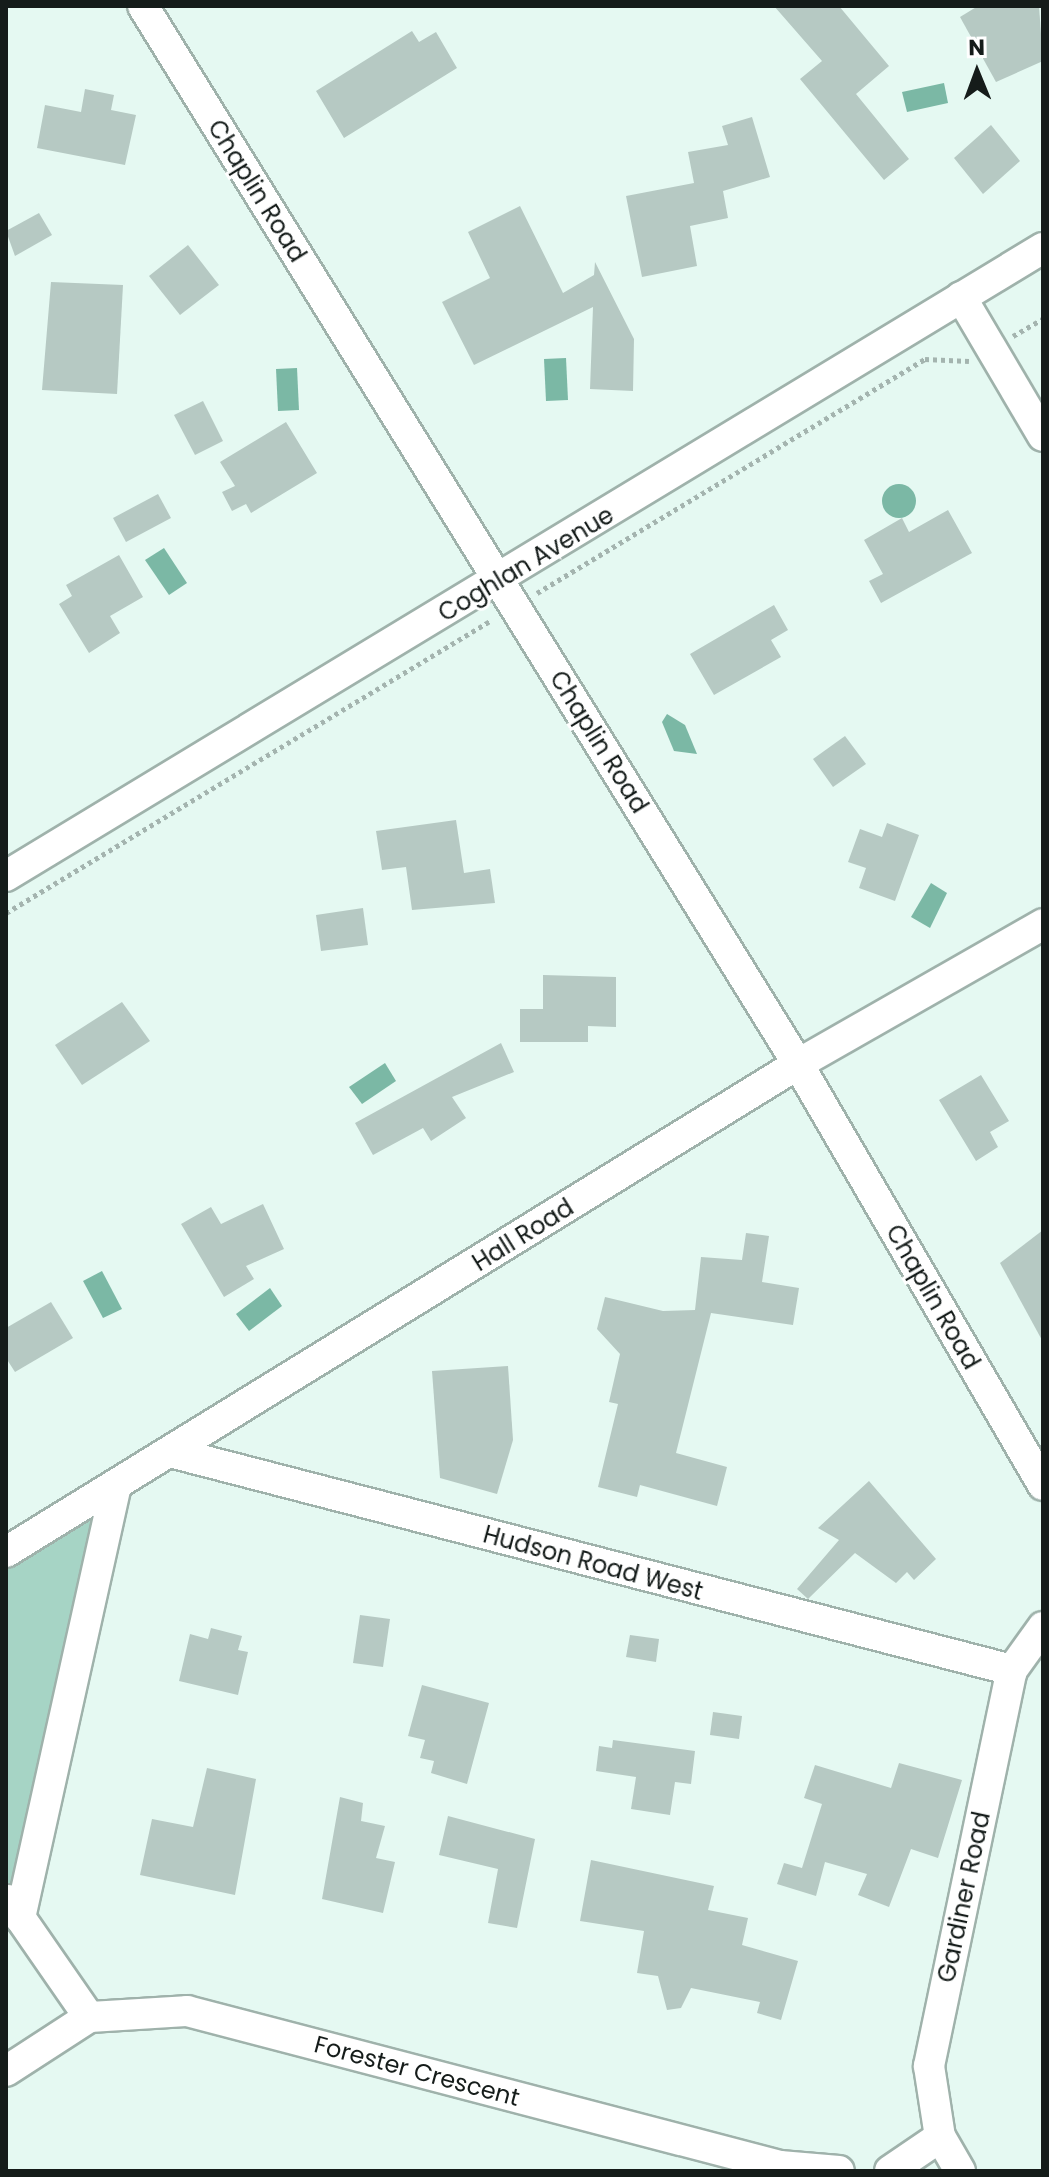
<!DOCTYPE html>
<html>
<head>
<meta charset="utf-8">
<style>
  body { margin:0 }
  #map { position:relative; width:1049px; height:2177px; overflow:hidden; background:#e5f9f2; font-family:Poppins,sans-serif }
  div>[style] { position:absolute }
  .green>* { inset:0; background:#a6d4c5 }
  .water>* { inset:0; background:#7bb8a5 }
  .round { border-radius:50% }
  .building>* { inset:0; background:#b6c9c3 }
  .path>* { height:5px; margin-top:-2.5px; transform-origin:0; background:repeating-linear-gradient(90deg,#a4b4af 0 4px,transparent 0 8px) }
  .roads { filter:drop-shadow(2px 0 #9fb2ab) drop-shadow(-2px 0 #9fb2ab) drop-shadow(0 2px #9fb2ab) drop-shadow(0 -2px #9fb2ab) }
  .street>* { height:30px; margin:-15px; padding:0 15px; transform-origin:15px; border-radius:15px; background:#fff }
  span { translate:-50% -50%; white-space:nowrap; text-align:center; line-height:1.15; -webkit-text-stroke:6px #fff; paint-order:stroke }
  .street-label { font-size:24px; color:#151c1a }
  .frame { position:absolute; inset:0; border:8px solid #151c1a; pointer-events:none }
  .north { position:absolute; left:937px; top:32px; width:80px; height:80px; -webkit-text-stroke:6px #fff; paint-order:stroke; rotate:359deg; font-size:22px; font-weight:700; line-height:32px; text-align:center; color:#151c1a }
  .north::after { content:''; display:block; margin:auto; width:28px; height:36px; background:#151c1a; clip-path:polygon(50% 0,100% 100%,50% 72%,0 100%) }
</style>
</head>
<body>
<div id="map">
  <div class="green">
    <i style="clip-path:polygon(105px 1504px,17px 1902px,6px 1885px,6px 1560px)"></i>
  </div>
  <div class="water">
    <i style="clip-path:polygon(944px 83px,948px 103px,907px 112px,902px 92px)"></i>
    <i style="clip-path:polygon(566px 358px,568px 400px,546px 401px,544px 359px)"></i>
    <i style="clip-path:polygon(297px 368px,299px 410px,278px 411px,276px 369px)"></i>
    <i class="round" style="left:882px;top:484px;width:34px;height:34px"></i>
    <i style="clip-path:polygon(164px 548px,187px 583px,169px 595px,145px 560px)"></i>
    <i style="clip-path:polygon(667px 714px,685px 725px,697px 754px,674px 751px,662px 722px)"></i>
    <i style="clip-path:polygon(931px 883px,947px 893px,930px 928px,911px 917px)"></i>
    <i style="clip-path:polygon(385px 1063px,396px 1081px,362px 1104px,349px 1087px)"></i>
    <i style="clip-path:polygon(102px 1271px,122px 1309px,103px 1318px,83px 1281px)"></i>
    <i style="clip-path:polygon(270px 1288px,282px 1306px,249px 1331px,236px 1314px)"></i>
  </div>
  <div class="building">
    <i style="clip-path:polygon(774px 6px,839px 6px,889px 66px,856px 94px,909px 159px,884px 180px,800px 79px,822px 61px)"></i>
    <i style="clip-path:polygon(978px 6px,1039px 6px,1043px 61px,996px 82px,960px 17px)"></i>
    <i style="clip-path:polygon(412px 31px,419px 42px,436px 32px,457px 68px,344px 138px,316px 91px)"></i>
    <i style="clip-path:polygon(85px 89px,114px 95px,111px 110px,136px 115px,125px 165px,37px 148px,45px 105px,81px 112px)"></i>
    <i style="clip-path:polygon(752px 117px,770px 177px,723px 191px,728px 218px,690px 226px,697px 266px,642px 277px,626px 196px,694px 183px,688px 152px,728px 145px,722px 126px)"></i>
    <i style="clip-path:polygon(991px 125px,1020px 161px,983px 194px,954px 158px)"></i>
    <i style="clip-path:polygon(520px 206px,563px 293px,594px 275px,595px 262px,634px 339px,633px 391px,590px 389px,593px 307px,474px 365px,442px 302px,490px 278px,468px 232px)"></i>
    <i style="clip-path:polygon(39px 213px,52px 235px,15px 256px,6px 231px)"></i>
    <i style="clip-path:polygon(188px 245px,219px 285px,180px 315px,149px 276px)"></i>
    <i style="clip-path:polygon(51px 282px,123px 285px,117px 394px,42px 390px)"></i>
    <i style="clip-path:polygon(203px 401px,223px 441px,195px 455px,174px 415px)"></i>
    <i style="clip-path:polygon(286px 422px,317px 473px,251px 513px,246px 504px,232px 511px,222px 492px,235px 486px,220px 462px)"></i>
    <i style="clip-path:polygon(158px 494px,171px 518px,126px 542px,113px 518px)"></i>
    <i style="clip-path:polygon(948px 510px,972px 553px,881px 603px,869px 581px,883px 574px,864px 540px,902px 518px,909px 532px)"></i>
    <i style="clip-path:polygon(119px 555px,143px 597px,110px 616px,120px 633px,89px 653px,59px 604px,72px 596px,66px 585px)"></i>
    <i style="clip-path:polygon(774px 605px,788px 630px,771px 640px,781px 657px,714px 695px,690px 654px)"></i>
    <i style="clip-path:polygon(845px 736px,866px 764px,833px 787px,813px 759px)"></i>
    <i style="clip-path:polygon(456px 820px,464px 873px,490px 869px,495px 903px,412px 910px,406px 867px,382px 870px,376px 831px)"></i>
    <i style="clip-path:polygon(887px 823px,919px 835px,895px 901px,859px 888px,866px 868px,848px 862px,860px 829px,882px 837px)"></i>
    <i style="clip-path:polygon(363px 908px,368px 945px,321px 951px,316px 915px)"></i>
    <i style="clip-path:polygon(543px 975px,616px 977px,616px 1027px,588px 1026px,588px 1042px,520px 1042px,520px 1009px,543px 1009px)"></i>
    <i style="clip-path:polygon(122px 1002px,150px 1041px,82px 1085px,55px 1045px)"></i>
    <i style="clip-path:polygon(501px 1043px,514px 1072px,452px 1097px,466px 1118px,431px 1141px,423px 1128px,373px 1155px,355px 1123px)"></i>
    <i style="clip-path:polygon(981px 1075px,1009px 1121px,990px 1132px,998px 1147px,976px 1161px,939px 1100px)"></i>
    <i style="clip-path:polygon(263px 1204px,284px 1249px,246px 1266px,254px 1279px,224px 1297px,181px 1224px,211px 1207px,221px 1224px)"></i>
    <i style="clip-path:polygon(1043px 1230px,1043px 1342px,1000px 1263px)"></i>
    <i style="clip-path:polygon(746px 1233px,769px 1236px,762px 1282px,799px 1288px,793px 1325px,711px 1313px,676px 1453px,727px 1467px,717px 1506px,640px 1485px,637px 1497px,598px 1487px,618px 1404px,609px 1402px,620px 1354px,597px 1329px,605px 1297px,663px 1311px,695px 1310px,701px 1257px,742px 1260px)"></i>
    <i style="clip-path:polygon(51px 1302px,73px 1338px,15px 1372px,6px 1358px,6px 1328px)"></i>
    <i style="clip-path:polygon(508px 1366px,513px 1440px,497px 1494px,440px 1478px,432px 1371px)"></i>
    <i style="clip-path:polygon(869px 1481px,936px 1559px,914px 1580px,907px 1572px,896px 1583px,855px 1553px,808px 1599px,797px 1589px,839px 1540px,818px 1528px)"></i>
    <i style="clip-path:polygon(360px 1615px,390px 1619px,383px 1667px,353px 1663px)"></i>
    <i style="clip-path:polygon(211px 1628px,242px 1636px,238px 1650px,248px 1652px,238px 1695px,179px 1681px,190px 1634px,208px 1639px)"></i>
    <i style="clip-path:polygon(630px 1635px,659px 1639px,656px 1662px,626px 1657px)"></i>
    <i style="clip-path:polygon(422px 1685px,489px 1703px,467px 1784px,431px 1773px,434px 1761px,420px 1758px,425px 1740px,408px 1736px)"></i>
    <i style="clip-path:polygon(713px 1712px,742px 1716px,739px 1739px,710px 1735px)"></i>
    <i style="clip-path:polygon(613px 1740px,695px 1751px,691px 1784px,675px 1782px,670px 1815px,631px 1809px,636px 1777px,596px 1771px,599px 1746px,612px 1748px)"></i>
    <i style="clip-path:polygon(899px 1763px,962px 1780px,938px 1858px,911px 1849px,889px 1907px,858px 1895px,867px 1874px,825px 1862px,816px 1896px,777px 1884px,784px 1863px,802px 1868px,822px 1804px,804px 1798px,815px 1765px,891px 1788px)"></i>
    <i style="clip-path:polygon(207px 1768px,256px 1779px,235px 1895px,140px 1875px,152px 1819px,193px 1827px)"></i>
    <i style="clip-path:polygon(340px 1797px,363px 1803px,361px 1821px,385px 1826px,376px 1858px,395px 1862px,383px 1913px,322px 1899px)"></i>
    <i style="clip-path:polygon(448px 1816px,535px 1839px,517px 1928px,488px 1923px,498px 1869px,439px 1855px)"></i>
    <i style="clip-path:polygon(591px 1860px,714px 1886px,708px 1910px,748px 1918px,742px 1945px,798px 1961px,781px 2020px,757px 2013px,760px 2002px,691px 1988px,681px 2008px,667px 2010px,658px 1976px,637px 1973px,644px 1931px,580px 1921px)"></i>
  </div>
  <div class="path">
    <i style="left:1013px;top:336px;width:34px;rotate:-30deg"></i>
    <i style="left:537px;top:593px;width:453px;rotate:-31.1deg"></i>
    <i style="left:925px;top:359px;width:44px;rotate:2.6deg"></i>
    <i style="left:6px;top:913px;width:565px;rotate:-31.1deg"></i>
  </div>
  <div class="roads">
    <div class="street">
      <i style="left:143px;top:6px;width:1244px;rotate:58.24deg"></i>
      <i style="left:798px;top:1064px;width:487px;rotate:59.8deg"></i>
      <i style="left:961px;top:297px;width:161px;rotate:59.5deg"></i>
      <i style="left:6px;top:876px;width:1212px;rotate:-31.2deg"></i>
      <i style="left:174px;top:1453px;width:866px;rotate:14.52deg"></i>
      <i style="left:6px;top:1552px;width:930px;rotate:-31.64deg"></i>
      <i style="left:798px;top:1064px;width:282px;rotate:-29.7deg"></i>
      <i style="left:8px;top:1900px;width:142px;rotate:55.3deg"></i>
      <i style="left:20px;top:1918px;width:438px;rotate:-77.5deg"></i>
      <i style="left:6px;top:2071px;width:99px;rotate:-33deg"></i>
      <i style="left:89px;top:2017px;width:98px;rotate:-3.5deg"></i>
      <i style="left:187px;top:2011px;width:613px;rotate:14.65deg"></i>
      <i style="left:780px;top:2166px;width:59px;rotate:4.8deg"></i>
      <i style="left:890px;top:2171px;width:60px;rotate:-34.2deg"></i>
      <i style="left:960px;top:2171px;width:39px;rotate:-120deg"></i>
      <i style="left:940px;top:2137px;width:72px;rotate:-98.8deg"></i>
      <i style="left:929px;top:2066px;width:405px;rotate:-78.2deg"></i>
      <i style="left:1012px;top:1670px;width:53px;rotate:-54.2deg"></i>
    </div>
  </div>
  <div class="street-label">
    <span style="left:257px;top:191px;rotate:58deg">Chaplin Road</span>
    <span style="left:526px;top:564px;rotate:-31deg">Coghlan Avenue</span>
    <span style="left:599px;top:742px;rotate:58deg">Chaplin Road</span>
    <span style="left:523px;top:1235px;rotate:-32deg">Hall Road</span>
    <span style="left:933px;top:1297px;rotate:60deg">Chaplin Road</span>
    <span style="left:593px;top:1563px;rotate:15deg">Hudson Road West</span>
    <span style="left:964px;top:1897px;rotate:-78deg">Gardiner Road</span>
    <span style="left:417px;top:2071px;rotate:15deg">Forester Crescent</span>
  </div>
  <div class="frame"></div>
  <div class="north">N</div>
</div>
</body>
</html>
